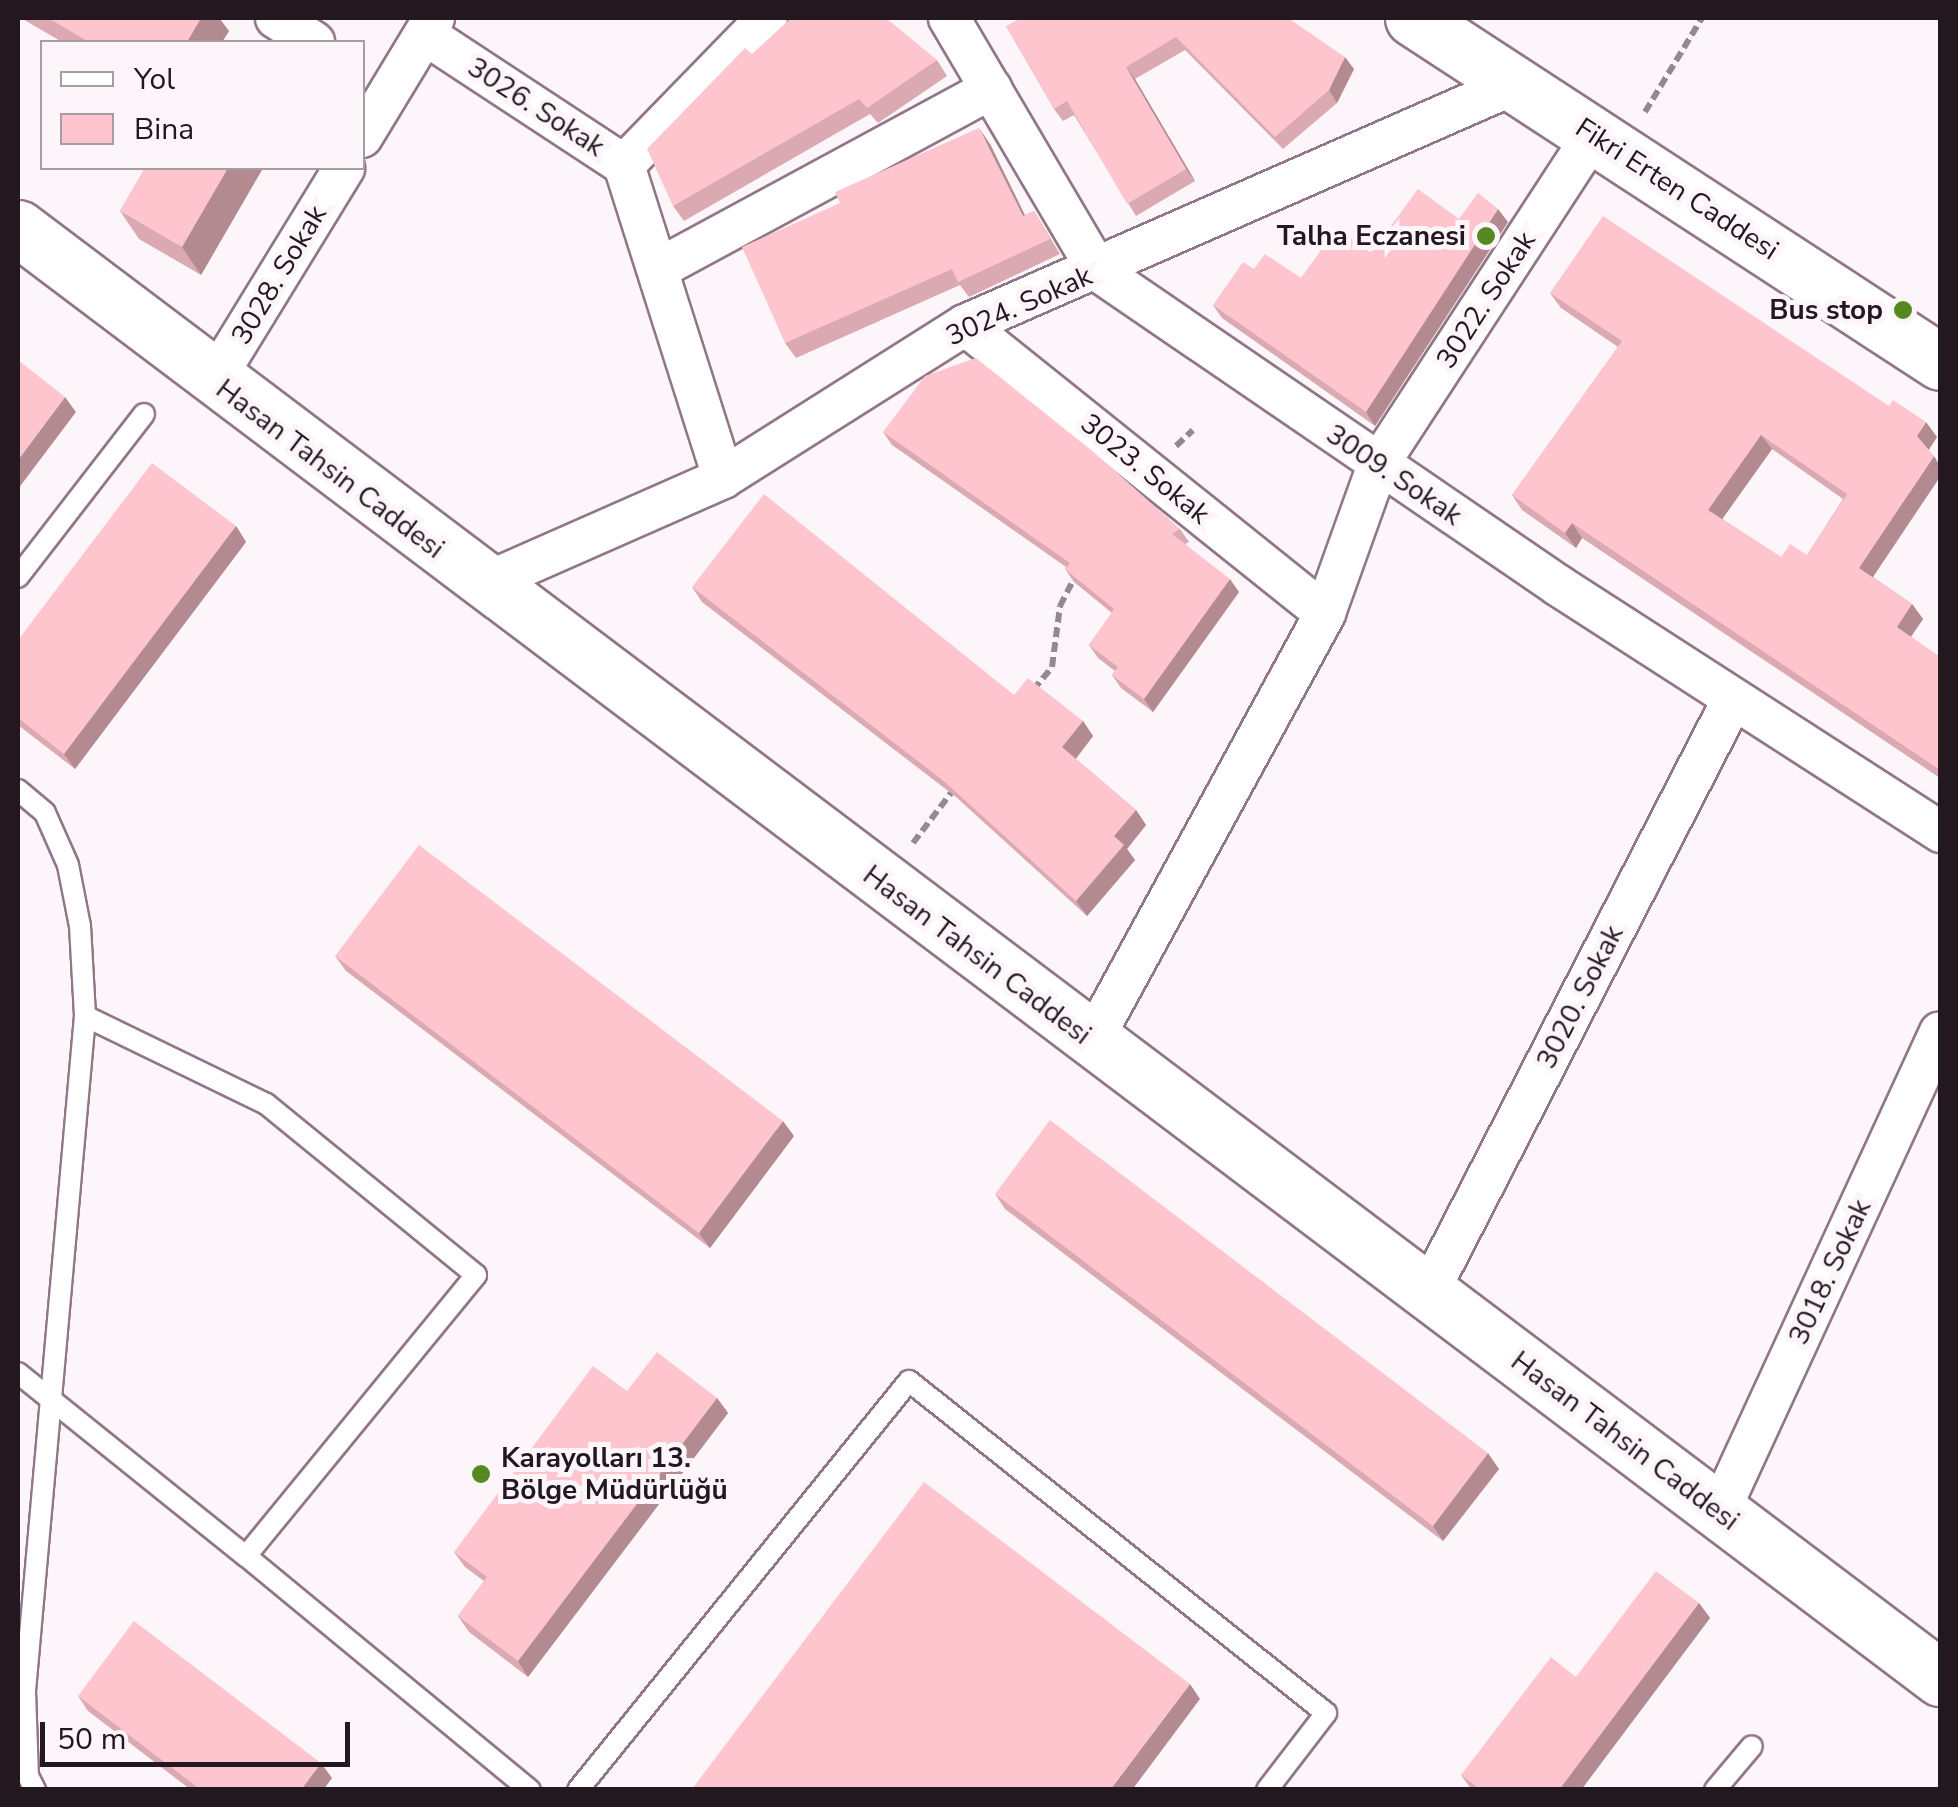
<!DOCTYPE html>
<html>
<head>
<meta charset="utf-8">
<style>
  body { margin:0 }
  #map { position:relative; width:1958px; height:1807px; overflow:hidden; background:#fcf6fa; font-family:"Nunito Sans",sans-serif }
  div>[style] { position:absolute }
  .path>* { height:6px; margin-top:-3px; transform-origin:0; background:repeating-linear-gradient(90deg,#928a90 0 10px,transparent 0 15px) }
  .roads { filter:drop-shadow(2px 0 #907688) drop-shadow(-2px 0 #907688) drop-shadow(0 2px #907688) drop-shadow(0 -2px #907688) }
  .lane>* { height:20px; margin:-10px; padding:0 10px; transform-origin:10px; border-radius:10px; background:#fff }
  .street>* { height:40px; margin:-20px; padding:0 20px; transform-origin:20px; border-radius:20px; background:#fff }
  .secondary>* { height:55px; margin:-27.5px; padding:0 27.5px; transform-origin:27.5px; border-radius:27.5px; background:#fff }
  .wall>* { inset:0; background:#daa9b1 }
  .shaded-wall>* { inset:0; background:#b28a90 }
  .building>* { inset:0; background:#fec5ce }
  .dots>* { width:28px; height:28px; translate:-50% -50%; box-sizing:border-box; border:5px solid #fcf6fa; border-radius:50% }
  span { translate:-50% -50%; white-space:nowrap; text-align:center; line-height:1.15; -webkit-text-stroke:10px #fcf6fa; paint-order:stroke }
  .street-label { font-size:28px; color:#231820 }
  .poi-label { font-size:28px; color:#231820; font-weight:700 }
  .right { translate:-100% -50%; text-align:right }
  .left { translate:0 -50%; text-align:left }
  .frame { position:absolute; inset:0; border:20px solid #231820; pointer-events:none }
  .legend { position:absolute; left:40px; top:40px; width:325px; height:130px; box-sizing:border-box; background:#fcf6fa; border:2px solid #a59da3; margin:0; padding:12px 18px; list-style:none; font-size:30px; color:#231820 }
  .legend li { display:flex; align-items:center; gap:20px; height:50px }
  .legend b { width:50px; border:2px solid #a59da3 }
  .scale { position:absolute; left:40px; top:1722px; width:310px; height:45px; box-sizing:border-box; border:5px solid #231820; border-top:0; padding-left:12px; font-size:30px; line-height:35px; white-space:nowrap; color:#231820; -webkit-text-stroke:8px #fcf6fa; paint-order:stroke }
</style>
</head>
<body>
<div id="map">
  <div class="path">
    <i style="left:1645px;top:112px;width:110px;rotate:-58.8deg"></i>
    <i style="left:1176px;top:446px;width:23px;rotate:-43deg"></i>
    <i style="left:1033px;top:690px;width:30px;rotate:-50deg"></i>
    <i style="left:1052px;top:667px;width:62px;rotate:-82.5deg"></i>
    <i style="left:1060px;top:606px;width:37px;rotate:-63deg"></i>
    <i style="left:913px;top:843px;width:68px;rotate:-52.8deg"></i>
  </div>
  <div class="roads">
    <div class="lane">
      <i style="left:18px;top:577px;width:206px;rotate:-52.3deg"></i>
      <i style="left:18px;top:790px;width:35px;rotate:40deg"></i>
      <i style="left:45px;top:813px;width:57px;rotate:66.1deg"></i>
      <i style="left:68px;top:865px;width:62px;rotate:78.9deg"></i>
      <i style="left:80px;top:926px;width:90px;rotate:86.8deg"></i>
      <i style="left:85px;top:1016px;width:678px;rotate:95.08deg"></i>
      <i style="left:25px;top:1691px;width:85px;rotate:88deg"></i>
      <i style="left:28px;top:1776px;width:16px;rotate:63deg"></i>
      <i style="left:18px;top:1373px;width:292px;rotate:38.8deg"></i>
      <i style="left:246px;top:1556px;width:363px;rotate:-50.7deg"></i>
      <i style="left:476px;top:1275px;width:271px;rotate:-140.8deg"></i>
      <i style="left:266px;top:1104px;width:201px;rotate:-154.1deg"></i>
      <i style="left:246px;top:1556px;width:368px;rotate:39.5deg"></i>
      <i style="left:578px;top:1790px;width:526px;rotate:-51.02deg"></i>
      <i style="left:909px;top:1381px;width:533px;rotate:38.53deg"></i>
      <i style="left:1326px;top:1713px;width:97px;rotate:127.5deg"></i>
      <i style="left:1715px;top:1790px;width:57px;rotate:-49.9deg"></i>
    </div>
    <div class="street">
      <i style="left:276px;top:18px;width:45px;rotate:32.3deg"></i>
      <i style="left:949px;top:18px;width:294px;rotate:59.5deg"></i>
      <i style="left:1098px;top:271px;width:558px;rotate:34.34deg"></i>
      <i style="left:1559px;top:586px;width:454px;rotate:32.8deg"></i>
      <i style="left:426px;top:35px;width:237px;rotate:33.3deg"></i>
      <i style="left:624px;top:165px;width:205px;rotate:-45.8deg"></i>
      <i style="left:362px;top:137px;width:139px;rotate:-58.8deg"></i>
      <i style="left:624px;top:165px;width:328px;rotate:72.4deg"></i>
      <i style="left:658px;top:269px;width:379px;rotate:-28.4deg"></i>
      <i style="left:965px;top:325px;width:461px;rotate:38.7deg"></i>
      <i style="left:213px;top:382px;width:251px;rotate:-58.5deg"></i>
      <i style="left:483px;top:584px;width:262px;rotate:-23.8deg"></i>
      <i style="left:723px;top:478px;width:286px;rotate:-32.3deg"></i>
      <i style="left:965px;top:325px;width:603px;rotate:-23.67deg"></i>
      <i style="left:1092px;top:1041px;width:487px;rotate:-61.4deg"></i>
      <i style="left:1325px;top:613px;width:157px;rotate:-70.3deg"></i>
      <i style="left:1378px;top:465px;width:395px;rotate:-56.9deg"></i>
      <i style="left:1428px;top:1293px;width:665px;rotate:-62.82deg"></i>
      <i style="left:1719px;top:1512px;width:528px;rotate:-65.28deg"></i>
    </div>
    <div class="secondary">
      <i style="left:1413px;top:18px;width:629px;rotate:33.13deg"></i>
      <i style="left:18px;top:228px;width:2408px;rotate:37.03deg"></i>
    </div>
  </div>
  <div class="wall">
    <i style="clip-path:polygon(21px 18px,219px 18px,229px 31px,222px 42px,62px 42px)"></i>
    <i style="clip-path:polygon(1288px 18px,1354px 69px,1337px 103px,1283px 149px,1185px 50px,1135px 79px,1195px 181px,1136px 216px,1074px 115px,1063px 121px,1054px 109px,1006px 26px)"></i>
    <i style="clip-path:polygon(752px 54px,937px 60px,947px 76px,878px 123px,870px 114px,684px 221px,673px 206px)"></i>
    <i style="clip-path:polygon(990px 144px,1025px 215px,1034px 211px,1060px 254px,969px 297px,960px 285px,796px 358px,785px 343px)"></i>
    <i style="clip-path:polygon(145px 168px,263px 168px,201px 275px,139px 239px,120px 211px)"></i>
    <i style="clip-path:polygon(1459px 219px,1508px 222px,1375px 426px,1222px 318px,1213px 305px,1301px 278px)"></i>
    <i style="clip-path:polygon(evenodd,1550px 293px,1937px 437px,1928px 450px,1873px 577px,1912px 604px,1923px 619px,1911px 637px,1940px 657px,1940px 778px,1582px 538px,1576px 548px,1522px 510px,1512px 495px,1618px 347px,1561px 308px,1550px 293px,1772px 449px,1843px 499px,1807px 555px,1781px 557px,1722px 519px,1772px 449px)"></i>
    <i style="clip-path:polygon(883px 432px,1180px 529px,1189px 542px,1185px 544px,1239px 592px,1153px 712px,1121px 688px,1112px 675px,1115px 671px,1098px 658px,1089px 645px,1112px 613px,1074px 582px,1065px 569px,1066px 567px,892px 445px)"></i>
    <i style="clip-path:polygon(236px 526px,246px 542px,75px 769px,18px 725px,18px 640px)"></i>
    <i style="clip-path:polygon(692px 587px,1083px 721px,1093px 736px,1076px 759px,1136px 810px,1146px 825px,1127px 849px,1135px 860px,1087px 916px,956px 797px,702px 602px)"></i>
    <i style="clip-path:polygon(335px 956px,794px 1136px,710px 1248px,346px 971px)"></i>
    <i style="clip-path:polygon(995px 1194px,1499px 1469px,1443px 1541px,1005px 1209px)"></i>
    <i style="clip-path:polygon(627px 1391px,717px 1398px,728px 1413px,528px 1677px,469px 1632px,458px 1616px,484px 1581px,465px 1567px,454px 1552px)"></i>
    <i style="clip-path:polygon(1699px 1603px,1710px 1618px,1581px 1790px,1472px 1790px,1461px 1775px,1576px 1677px)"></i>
    <i style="clip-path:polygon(78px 1696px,332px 1778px,323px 1790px,191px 1790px,88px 1711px)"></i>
  </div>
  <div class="shaded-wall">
    <i style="clip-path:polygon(201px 18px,219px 18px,229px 31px,222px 42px,187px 42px)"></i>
    <i style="clip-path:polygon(1345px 57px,1354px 69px,1337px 103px,1329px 90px)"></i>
    <i style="clip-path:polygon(1126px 67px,1135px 79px,1195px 181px,1186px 169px)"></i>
    <i style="clip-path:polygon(979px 128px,990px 144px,1033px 232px,1023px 216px)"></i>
    <i style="clip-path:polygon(228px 168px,263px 168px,201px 275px,182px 247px)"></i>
    <i style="clip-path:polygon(1498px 209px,1508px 222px,1375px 426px,1366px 412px)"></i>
    <i style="clip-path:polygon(65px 397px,76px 412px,18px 489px,18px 460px)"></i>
    <i style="clip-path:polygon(1926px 422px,1937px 437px,1928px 451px,1917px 436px)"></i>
    <i style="clip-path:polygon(1761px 435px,1772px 449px,1718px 525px,1708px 510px)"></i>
    <i style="clip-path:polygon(1934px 456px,1940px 466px,1940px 477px,1869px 583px,1859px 568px)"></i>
    <i style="clip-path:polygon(1572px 523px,1582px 538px,1576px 548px,1565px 533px)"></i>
    <i style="clip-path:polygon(236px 526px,246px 542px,75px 769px,64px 754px)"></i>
    <i style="clip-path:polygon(1230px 579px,1239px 592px,1153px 712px,1144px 699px)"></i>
    <i style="clip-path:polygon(1912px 604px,1923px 619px,1907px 642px,1897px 627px)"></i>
    <i style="clip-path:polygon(1083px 721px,1093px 736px,1073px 762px,1062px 747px)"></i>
    <i style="clip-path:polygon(1136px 810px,1146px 825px,1127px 849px,1135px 860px,1087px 916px,1076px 901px,1114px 836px)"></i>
    <i style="clip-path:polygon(783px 1121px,794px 1136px,710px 1248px,699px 1233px)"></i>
    <i style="clip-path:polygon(717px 1398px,728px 1413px,528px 1677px,518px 1661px)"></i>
    <i style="clip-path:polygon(1488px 1453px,1499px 1469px,1443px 1541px,1433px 1526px)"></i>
    <i style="clip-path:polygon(1699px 1603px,1710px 1618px,1581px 1790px,1559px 1790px)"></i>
    <i style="clip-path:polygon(1190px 1684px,1200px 1699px,1132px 1790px,1110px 1790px)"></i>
    <i style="clip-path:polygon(321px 1763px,332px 1778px,323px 1790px,301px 1790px)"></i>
  </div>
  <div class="building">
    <i style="clip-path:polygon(48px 18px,201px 18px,187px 42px,89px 42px)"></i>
    <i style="clip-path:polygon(791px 18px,886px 18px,937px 60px,867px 108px,859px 99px,673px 206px,647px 149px,745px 48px,752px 54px)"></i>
    <i style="clip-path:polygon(1021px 18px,1288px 18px,1345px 57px,1329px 90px,1275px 137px,1176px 37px,1126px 67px,1186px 169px,1127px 204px,1067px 101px,1054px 109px,1006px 26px)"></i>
    <i style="clip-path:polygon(979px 128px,1023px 216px,1034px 211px,1050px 239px,958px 282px,952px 269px,785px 343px,742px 247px,840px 203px,835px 192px)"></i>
    <i style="clip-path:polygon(145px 168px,228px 168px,182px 247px,120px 211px)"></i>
    <i style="clip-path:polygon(1418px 189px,1459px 219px,1478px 193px,1498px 209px,1366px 412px,1213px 305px,1243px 262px,1254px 269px,1265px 254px,1301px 278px,1337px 228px,1371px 253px)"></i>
    <i style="clip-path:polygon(evenodd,1603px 216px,1889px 406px,1893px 400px,1926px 422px,1917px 436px,1934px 456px,1859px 568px,1912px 604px,1897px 627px,1940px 657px,1940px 770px,1572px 523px,1565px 533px,1512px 495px,1622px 341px,1550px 293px,1603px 216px,1761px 435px,1847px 494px,1807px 555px,1790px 544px,1781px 557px,1708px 510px,1761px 435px)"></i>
    <i style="clip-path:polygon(976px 358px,1096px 454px,1180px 529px,1172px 534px,1230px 579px,1144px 699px,1112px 675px,1118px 667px,1089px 645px,1114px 609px,1065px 569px,1070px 563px,883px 432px,925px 376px)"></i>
    <i style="clip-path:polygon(18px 360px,65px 397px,18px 460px)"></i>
    <i style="clip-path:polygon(152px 463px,236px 526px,64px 754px,18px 718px,18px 640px)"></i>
    <i style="clip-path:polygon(764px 494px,1014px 695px,1028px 678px,1083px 721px,1062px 747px,1136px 810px,1114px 836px,1124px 845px,1076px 901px,945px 782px,692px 587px)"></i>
    <i style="clip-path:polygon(419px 845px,783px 1121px,699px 1233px,335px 956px)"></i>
    <i style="clip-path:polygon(1050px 1120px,1488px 1453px,1433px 1526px,995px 1194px)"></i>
    <i style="clip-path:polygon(657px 1352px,717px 1398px,518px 1661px,458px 1616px,487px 1577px,454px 1552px,593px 1366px,627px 1391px)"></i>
    <i style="clip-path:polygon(924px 1482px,1190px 1684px,1110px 1790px,692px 1789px)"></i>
    <i style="clip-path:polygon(1656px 1571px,1699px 1603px,1559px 1790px,1481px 1790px,1461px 1775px,1551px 1657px,1576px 1677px)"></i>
    <i style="clip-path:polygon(134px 1621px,321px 1763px,301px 1790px,201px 1790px,78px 1696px)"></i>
  </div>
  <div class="dots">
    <i style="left:1486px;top:236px;background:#568920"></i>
    <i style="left:1903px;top:310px;background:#568920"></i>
    <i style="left:481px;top:1474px;background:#568920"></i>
  </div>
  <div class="street-label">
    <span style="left:536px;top:107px;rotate:33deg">3026. Sokak</span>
    <span style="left:1677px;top:189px;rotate:33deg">Fikri Erten Caddesi</span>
    <span style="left:279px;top:275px;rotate:-59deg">3028. Sokak</span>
    <span style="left:1486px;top:300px;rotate:-57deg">3022. Sokak</span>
    <span style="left:1019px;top:306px;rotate:-24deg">3024. Sokak</span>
    <span style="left:330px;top:469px;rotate:37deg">Hasan Tahsin Caddesi</span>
    <span style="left:1145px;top:469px;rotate:39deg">3023. Sokak</span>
    <span style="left:1394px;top:475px;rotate:34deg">3009. Sokak</span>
    <span style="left:977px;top:955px;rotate:37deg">Hasan Tahsin Caddesi</span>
    <span style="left:1580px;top:997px;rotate:-63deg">3020. Sokak</span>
    <span style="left:1830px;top:1272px;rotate:-65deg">3018. Sokak</span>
    <span style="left:1625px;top:1441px;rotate:37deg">Hasan Tahsin Caddesi</span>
  </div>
  <div class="poi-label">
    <span class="right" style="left:1466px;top:236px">Talha Eczanesi</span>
    <span class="right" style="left:1883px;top:310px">Bus stop</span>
    <span class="left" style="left:501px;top:1474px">Karayolları 13.<br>Bölge Müdürlüğü</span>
  </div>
  <div class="frame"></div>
  <ul class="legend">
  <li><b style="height:12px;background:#fff"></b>Yol</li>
  <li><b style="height:28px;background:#fec5ce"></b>Bina</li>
  </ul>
  <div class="scale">50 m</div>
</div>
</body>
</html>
